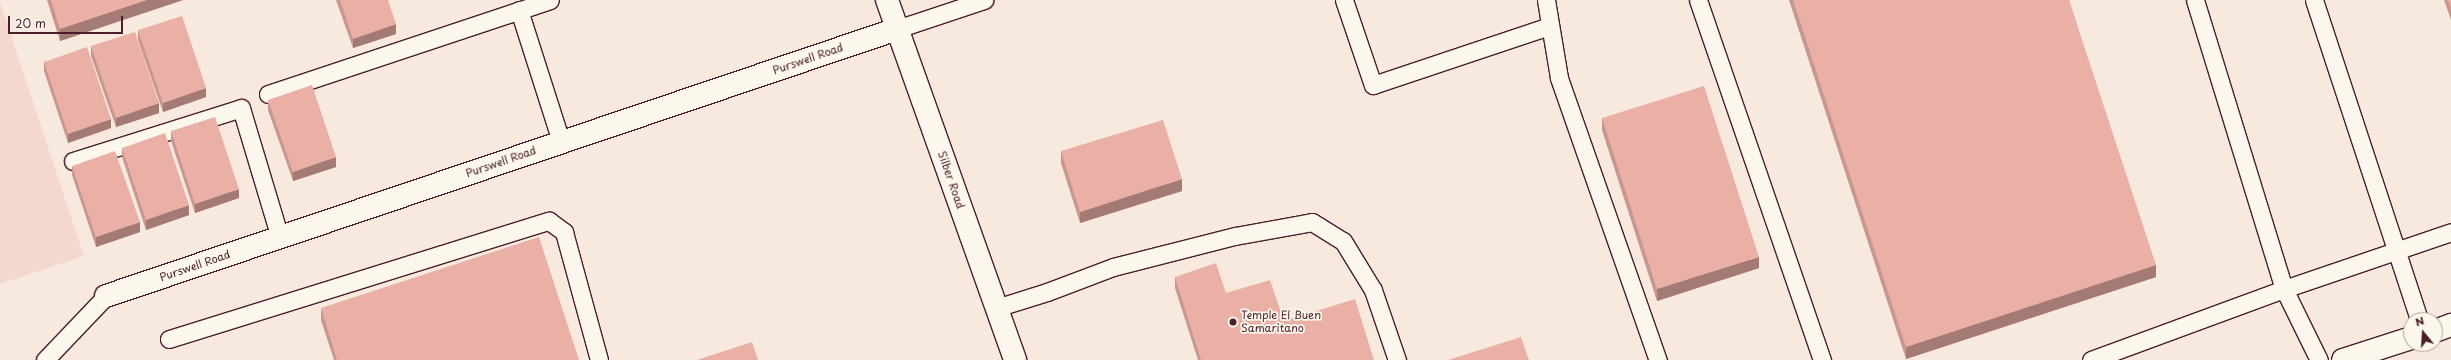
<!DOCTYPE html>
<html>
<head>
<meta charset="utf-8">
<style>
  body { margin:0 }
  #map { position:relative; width:2451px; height:360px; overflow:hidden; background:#f8e9de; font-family:"Playpen Sans",sans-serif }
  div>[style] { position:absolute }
  .built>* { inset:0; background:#f4d8cd }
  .roads { filter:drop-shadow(1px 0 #4a1f2b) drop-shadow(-1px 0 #4a1f2b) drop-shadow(0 1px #4a1f2b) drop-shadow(0 -1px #4a1f2b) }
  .service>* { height:17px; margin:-8.5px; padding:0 8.5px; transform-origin:8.5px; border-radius:8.5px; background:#fbf7ec }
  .minor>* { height:22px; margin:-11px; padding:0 11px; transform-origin:11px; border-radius:11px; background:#fbf7ec }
  .secondary>* { height:22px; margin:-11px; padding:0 11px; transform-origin:11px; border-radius:11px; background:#fbf7ec }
  .wall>* { inset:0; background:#c9978f }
  .shaded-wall>* { inset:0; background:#a47b74 }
  .building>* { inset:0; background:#eab0a6 }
  .dots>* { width:11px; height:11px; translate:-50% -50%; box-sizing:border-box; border:2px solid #fbf7ec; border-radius:50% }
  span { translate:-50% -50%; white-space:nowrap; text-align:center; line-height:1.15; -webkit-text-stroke:3.5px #fbf7ec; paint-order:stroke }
  .street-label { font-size:11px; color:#4a1f2b }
  .poi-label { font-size:11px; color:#4a1f2b }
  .left { translate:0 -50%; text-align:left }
  .north { position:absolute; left:2403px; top:312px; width:40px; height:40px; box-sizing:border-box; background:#fbf7ec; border:1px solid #b4a19f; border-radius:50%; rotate:342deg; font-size:11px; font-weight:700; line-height:16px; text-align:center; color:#4a1f2b }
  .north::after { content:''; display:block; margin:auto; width:14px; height:18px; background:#4a1f2b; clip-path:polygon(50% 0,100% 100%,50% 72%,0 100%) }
  .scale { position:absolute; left:8px; top:16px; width:115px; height:18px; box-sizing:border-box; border:2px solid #4a1f2b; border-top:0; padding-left:5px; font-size:12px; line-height:14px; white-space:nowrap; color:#4a1f2b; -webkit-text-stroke:3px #fbf7ec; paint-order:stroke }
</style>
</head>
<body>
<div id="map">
  <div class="built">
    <i style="clip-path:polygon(0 2px,84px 256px,0 284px)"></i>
  </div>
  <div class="roads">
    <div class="service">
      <i style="left:1344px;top:0;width:90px;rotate:71.2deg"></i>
      <i style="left:1373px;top:85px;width:186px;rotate:-18.5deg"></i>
      <i style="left:1546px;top:0;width:79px;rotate:80.5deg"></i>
      <i style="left:1559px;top:78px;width:299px;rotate:70.7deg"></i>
      <i style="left:1698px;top:0;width:381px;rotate:71deg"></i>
      <i style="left:2195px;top:0;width:302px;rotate:72.9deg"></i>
      <i style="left:2284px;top:289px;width:79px;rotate:63.8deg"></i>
      <i style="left:2314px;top:0;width:337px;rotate:71.8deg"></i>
      <i style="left:519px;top:10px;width:139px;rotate:72.3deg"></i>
      <i style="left:897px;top:29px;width:92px;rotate:-18.4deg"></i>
      <i style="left:268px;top:94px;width:297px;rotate:-18.4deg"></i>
      <i style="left:73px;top:161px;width:176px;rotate:-17.5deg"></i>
      <i style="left:241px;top:108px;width:136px;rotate:73.3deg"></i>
      <i style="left:996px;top:308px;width:53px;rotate:-17.4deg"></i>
      <i style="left:1047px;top:292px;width:71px;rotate:-20.7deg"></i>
      <i style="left:1113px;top:267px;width:126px;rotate:-14.3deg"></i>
      <i style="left:1235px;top:236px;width:78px;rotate:-10.3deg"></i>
      <i style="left:1312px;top:222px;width:36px;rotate:32deg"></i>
      <i style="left:1343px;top:241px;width:57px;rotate:58.5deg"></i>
      <i style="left:1373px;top:290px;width:74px;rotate:71.1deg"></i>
      <i style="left:169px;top:339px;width:398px;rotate:-17.3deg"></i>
      <i style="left:549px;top:221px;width:19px;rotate:36deg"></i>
      <i style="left:564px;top:232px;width:133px;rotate:74.7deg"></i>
      <i style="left:45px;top:360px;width:88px;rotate:-46.4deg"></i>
      <i style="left:2091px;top:360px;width:206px;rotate:-20.2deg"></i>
      <i style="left:2284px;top:289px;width:176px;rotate:-18.8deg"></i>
    </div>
    <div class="minor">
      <i style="left:887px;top:0;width:382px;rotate:70.4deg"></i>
      <i style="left:106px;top:296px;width:835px;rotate:-18.65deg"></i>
    </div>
    <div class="secondary">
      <i style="left:2435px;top:331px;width:17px;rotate:-21deg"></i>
      <i style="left:2343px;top:360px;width:71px;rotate:-17.9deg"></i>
    </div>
  </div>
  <div class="wall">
    <i style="clip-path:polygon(47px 0,183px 0,60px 41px)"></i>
    <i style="clip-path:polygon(336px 0,388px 0,396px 34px,353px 48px)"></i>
    <i style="clip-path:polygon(1789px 0,2069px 0,2156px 277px,1906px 359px)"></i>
    <i style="clip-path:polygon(2444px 0,2451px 0,2451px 20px)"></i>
    <i style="clip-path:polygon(138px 30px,206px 97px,163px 112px,138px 40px)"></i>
    <i style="clip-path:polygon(91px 46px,159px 113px,116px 127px,91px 56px)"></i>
    <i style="clip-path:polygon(44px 62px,111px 128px,68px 143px,44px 71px)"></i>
    <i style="clip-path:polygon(268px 100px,336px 167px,293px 181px,268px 110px)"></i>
    <i style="clip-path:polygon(1602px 118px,1759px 268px,1657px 301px,1602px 130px)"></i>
    <i style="clip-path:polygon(171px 131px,239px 198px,195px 213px,171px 141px)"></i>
    <i style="clip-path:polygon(122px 148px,189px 215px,146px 230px,122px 157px)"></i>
    <i style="clip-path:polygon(1061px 151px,1182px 191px,1080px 223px,1061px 163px)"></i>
    <i style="clip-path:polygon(72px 166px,140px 232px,96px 247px,72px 175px)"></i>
    <i style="clip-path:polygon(1175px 277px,1226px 293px,1284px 321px,1374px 360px,1198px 360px,1175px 288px)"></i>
    <i style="clip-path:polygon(321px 308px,579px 360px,334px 360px,321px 320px)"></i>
  </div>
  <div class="shaded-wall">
    <i style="clip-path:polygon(147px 0,183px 0,60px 41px,60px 29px)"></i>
    <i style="clip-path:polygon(396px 24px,396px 34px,353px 48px,353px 39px)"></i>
    <i style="clip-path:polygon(206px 88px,206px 97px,163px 112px,163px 103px)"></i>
    <i style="clip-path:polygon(159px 103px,159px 113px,116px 127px,116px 118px)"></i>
    <i style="clip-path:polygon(111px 119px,111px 128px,68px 143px,68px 134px)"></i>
    <i style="clip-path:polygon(336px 157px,336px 167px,293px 181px,293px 172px)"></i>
    <i style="clip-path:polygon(1182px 179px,1182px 191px,1080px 223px,1080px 212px)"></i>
    <i style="clip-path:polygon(239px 189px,239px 198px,195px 213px,195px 204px)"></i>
    <i style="clip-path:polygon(189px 205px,189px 215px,146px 230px,146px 220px)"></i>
    <i style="clip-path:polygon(140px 222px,140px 232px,96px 247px,96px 237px)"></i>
    <i style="clip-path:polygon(1759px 257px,1759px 268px,1657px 301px,1657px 289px)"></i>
    <i style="clip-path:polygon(2156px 265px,2156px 277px,1906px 359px,1906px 347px)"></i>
  </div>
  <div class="building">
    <i style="clip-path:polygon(51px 0,147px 0,60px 29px)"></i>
    <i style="clip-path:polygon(340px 0,388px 0,396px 24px,353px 39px)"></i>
    <i style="clip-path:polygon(1793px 0,2069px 0,2156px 265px,1906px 347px)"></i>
    <i style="clip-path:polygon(2448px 0,2451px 0,2451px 8px)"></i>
    <i style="clip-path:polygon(182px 16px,206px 88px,163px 103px,138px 30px)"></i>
    <i style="clip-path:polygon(135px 32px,159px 103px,116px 118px,91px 46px)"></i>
    <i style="clip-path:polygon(87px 47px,111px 119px,68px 134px,44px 62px)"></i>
    <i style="clip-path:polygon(312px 85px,336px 157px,293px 172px,268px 100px)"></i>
    <i style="clip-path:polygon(1704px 86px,1759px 257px,1657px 289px,1602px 118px)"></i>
    <i style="clip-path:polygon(215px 117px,239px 189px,195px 204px,171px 131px)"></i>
    <i style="clip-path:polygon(1163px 120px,1182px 179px,1080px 212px,1061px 151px)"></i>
    <i style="clip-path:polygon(165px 133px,189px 205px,146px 220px,122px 148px)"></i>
    <i style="clip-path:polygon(115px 151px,140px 222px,96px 237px,72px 166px)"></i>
    <i style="clip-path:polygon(539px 237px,579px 360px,337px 360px,321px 308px)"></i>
    <i style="clip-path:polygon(1216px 263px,1226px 293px,1270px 280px,1284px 321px,1355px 299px,1374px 360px,1201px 360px,1175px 277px)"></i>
    <i style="clip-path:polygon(1521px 337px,1529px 360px,1448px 360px)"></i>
    <i style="clip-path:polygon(752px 342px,758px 360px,697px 360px)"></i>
  </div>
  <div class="dots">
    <i style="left:1233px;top:322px;background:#4a1f2b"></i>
  </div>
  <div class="street-label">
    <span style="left:808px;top:59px;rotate:-19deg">Purswell Road</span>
    <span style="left:501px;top:162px;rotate:-19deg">Purswell Road</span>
    <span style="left:951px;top:180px;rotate:71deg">Silber Road</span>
    <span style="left:195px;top:266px;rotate:-19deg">Purswell Road</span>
  </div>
  <div class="poi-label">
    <span class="left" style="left:1241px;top:322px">Temple El Buen<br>Samaritano</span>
  </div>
  <div class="north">N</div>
  <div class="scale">20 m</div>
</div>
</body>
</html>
